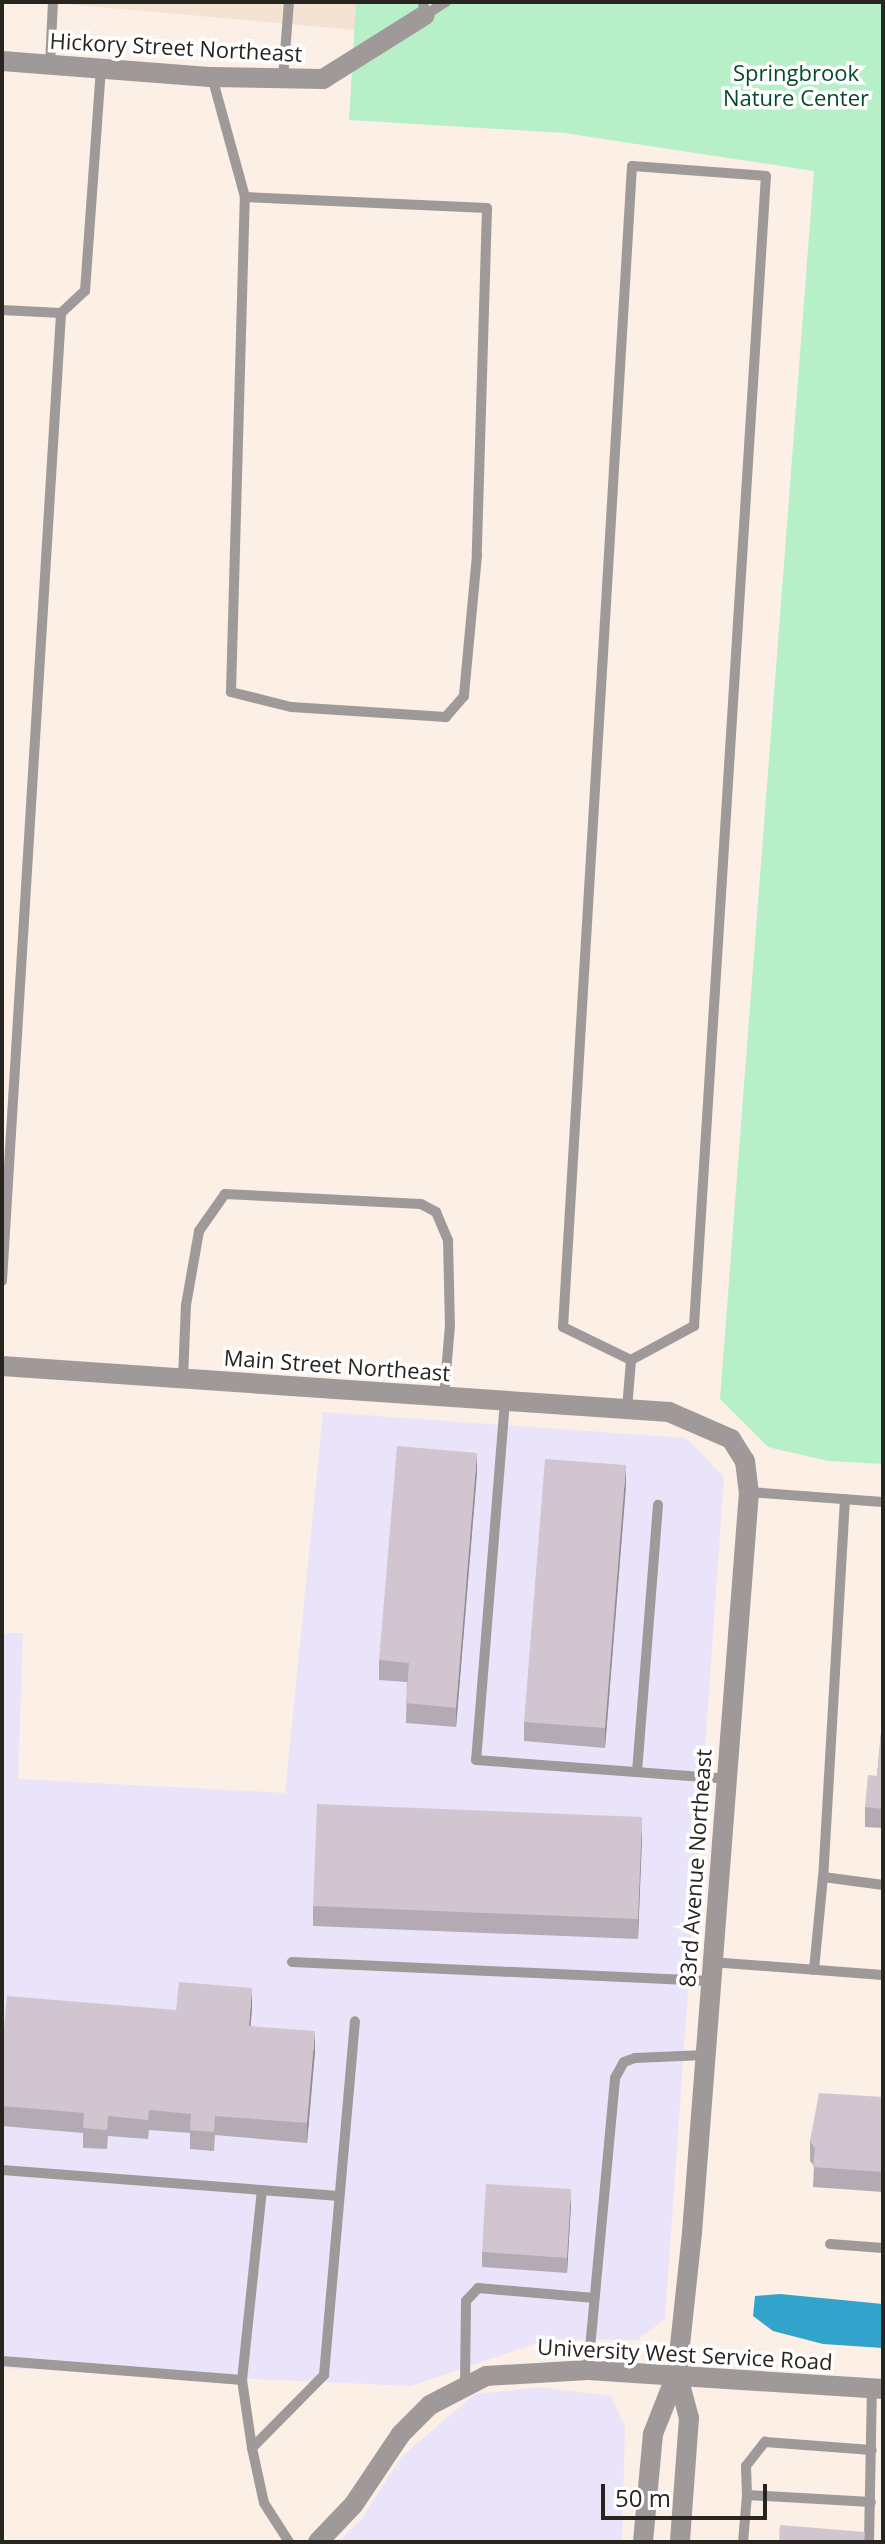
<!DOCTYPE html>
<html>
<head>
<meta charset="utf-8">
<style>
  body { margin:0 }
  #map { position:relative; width:885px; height:2544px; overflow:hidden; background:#fbefe6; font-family:"Open Sans",sans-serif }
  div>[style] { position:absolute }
  .commercial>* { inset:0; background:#e9e4fa }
  .built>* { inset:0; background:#f4e3d3 }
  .green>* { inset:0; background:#b7efc9 }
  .water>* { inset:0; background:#32a3ca }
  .service>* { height:10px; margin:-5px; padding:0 5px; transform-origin:5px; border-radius:5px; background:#a09999 }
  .minor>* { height:20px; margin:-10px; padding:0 10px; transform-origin:10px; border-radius:10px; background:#a09999 }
  .tertiary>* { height:20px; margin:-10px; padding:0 10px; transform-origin:10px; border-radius:10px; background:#a09999 }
  .wall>* { inset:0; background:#b4aab3 }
  .shaded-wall>* { inset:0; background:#928b92 }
  .building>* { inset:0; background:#d1c6d0 }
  span { translate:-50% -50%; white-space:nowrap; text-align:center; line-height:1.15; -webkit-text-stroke:7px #fff; paint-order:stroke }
  .street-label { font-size:22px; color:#282420 }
  .park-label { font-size:22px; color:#054a28 }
  .frame { position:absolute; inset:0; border:4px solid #282420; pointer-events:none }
  .scale { position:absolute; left:601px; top:2484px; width:166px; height:36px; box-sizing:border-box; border:4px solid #282420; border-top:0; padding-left:10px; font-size:24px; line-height:28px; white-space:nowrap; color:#282420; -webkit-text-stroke:6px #fff; paint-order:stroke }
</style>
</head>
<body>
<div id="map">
  <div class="commercial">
    <i style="clip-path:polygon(323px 1412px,686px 1438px,724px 1477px,665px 2319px,637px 2340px,549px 2339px,411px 2386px,2px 2368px,2px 1633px,23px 1633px,18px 1779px,285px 1793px)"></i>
    <i style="clip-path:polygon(539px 2387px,611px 2396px,625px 2427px,622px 2542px,338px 2542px,360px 2521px,402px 2456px,475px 2394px)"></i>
  </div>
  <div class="built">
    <i style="clip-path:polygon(43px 2px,356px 2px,355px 30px)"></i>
  </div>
  <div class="green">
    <i style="clip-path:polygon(356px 2px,883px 2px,883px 1464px,828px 1461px,768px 1447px,720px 1399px,814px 171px,564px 133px,349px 120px)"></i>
  </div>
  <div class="water">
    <i style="clip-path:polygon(780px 2294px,883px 2304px,883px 2348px,823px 2344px,773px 2331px,753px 2316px,755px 2296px)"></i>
  </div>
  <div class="service">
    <i style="left:423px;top:2px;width:13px;rotate:81deg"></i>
    <i style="left:425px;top:15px;width:25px;rotate:-32deg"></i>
    <i style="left:50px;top:65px;width:63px;rotate:-87.3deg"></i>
    <i style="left:212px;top:77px;width:124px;rotate:74.6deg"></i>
    <i style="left:245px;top:197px;width:242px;rotate:2.6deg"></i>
    <i style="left:487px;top:208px;width:347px;rotate:91.7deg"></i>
    <i style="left:477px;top:555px;width:142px;rotate:95.3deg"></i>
    <i style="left:464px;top:696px;width:28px;rotate:131deg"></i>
    <i style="left:446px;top:717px;width:155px;rotate:-176.3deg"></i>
    <i style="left:291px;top:707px;width:62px;rotate:-166deg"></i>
    <i style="left:231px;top:692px;width:495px;rotate:-88.4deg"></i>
    <i style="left:283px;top:78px;width:76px;rotate:-85.5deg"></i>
    <i style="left:2px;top:310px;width:59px;rotate:2.9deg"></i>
    <i style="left:2px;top:1281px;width:970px;rotate:-86.51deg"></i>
    <i style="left:61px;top:313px;width:33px;rotate:-43deg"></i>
    <i style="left:85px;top:291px;width:223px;rotate:-85.9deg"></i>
    <i style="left:183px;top:1379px;width:74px;rotate:-87.7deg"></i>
    <i style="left:186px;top:1305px;width:75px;rotate:-80deg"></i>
    <i style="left:199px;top:1231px;width:45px;rotate:-54.9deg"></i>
    <i style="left:225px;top:1194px;width:196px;rotate:2.9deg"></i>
    <i style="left:421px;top:1204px;width:17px;rotate:28deg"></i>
    <i style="left:436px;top:1212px;width:30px;rotate:67deg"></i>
    <i style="left:448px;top:1240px;width:85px;rotate:88.7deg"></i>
    <i style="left:450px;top:1325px;width:72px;rotate:94.8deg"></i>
    <i style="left:505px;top:1401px;width:360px;rotate:94.6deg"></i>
    <i style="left:476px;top:1760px;width:251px;rotate:4.3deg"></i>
    <i style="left:627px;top:1409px;width:49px;rotate:-85.3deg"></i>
    <i style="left:631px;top:1360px;width:72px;rotate:-28.4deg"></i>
    <i style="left:694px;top:1326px;width:1152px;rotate:-86.42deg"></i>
    <i style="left:766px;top:176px;width:134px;rotate:-175.7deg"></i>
    <i style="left:632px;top:166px;width:1163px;rotate:93.4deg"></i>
    <i style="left:563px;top:1327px;width:76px;rotate:25.9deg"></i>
    <i style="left:749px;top:1492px;width:134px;rotate:4.3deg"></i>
    <i style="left:845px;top:1499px;width:379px;rotate:93.3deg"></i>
    <i style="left:823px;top:1877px;width:61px;rotate:7.6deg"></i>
    <i style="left:637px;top:1772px;width:268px;rotate:-85.5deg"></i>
    <i style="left:292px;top:1962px;width:418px;rotate:2.6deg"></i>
    <i style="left:711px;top:1962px;width:172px;rotate:4.3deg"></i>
    <i style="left:814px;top:1970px;width:93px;rotate:-84.5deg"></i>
    <i style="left:2px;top:2170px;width:338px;rotate:4.4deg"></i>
    <i style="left:830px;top:2244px;width:53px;rotate:4.3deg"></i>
    <i style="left:2px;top:2361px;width:241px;rotate:4.5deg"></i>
    <i style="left:242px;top:2380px;width:69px;rotate:81.6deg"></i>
    <i style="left:588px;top:2370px;width:293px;rotate:-84.7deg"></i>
    <i style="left:615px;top:2078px;width:18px;rotate:-61deg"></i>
    <i style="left:624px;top:2062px;width:12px;rotate:-20deg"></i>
    <i style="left:635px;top:2058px;width:70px;rotate:-2.5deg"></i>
    <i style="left:242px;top:2380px;width:191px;rotate:-84deg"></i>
    <i style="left:465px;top:2384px;width:83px;rotate:-89.3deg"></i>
    <i style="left:466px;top:2301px;width:18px;rotate:-47deg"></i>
    <i style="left:478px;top:2288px;width:117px;rotate:4.9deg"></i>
    <i style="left:747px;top:2495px;width:29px;rotate:-92deg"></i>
    <i style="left:746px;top:2466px;width:31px;rotate:-52deg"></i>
    <i style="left:765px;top:2442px;width:107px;rotate:4.3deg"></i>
    <i style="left:289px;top:2542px;width:46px;rotate:-122.7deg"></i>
    <i style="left:264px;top:2503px;width:56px;rotate:-102.3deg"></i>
    <i style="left:252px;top:2448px;width:103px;rotate:-45.4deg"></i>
    <i style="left:324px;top:2375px;width:355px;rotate:-85deg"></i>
    <i style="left:743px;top:2542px;width:47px;rotate:-85.1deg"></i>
    <i style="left:747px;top:2495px;width:124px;rotate:3.2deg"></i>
    <i style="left:869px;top:2542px;width:154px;rotate:-88.9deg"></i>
  </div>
  <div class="minor">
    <i style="left:2px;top:61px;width:211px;rotate:4.4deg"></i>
    <i style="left:212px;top:77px;width:111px;rotate:1deg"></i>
    <i style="left:323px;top:79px;width:120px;rotate:-32.1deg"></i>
  </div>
  <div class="tertiary">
    <i style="left:2px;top:1366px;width:669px;rotate:3.95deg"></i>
    <i style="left:669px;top:1412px;width:68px;rotate:23.5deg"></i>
    <i style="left:731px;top:1439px;width:26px;rotate:58deg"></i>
    <i style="left:745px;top:1461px;width:31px;rotate:83deg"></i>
    <i style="left:749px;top:1492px;width:743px;rotate:94.4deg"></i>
    <i style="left:692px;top:2233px;width:141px;rotate:96.1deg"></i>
    <i style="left:677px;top:2373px;width:66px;rotate:111.5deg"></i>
    <i style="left:653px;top:2434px;width:108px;rotate:95.3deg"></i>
    <i style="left:677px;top:2373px;width:47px;rotate:75.1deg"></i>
    <i style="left:689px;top:2418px;width:124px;rotate:94.2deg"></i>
    <i style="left:318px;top:2542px;width:52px;rotate:-46.5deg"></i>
    <i style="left:354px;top:2504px;width:84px;rotate:-56.1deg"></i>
    <i style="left:401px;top:2434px;width:41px;rotate:-45deg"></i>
    <i style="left:430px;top:2405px;width:63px;rotate:-27.4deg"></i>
    <i style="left:486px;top:2376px;width:102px;rotate:-3.4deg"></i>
    <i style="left:588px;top:2370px;width:296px;rotate:3.7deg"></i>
  </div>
  <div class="wall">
    <i style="clip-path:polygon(477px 1472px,456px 1727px,406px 1723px,407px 1682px,379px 1680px,379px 1660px)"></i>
    <i style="clip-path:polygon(626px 1485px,605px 1748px,524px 1741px,524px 1722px)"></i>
    <i style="clip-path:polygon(883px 1711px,883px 1828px,865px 1827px,865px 1807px,877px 1776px)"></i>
    <i style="clip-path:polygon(642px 1837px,638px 1939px,313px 1926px,313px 1906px)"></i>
    <i style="clip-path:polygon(252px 2008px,250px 2026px,315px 2051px,307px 2143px,215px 2135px,214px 2151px,190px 2149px,190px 2133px,149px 2130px,148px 2139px,108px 2136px,107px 2149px,83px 2148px,83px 2133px,2px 2126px,2px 2053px,176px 2010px)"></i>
    <i style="clip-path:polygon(883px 2097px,883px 2192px,813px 2187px,814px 2166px,810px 2161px,810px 2141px)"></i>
    <i style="clip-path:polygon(571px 2204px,567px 2273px,482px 2267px,482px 2252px)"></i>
  </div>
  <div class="shaded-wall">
    <i style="clip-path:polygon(477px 1453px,477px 1472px,456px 1727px,456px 1708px)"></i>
    <i style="clip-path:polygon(626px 1465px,626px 1485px,605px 1748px,605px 1728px)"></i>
    <i style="clip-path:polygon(642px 1817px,642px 1837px,638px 1939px,638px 1919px)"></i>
    <i style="clip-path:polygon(252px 1988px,252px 2008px,249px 2045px,249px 2026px)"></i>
    <i style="clip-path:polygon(315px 2031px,315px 2051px,307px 2143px,307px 2123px)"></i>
    <i style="clip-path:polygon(571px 2189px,571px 2204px,567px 2273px,567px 2258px)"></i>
  </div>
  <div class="building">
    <i style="clip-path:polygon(397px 1446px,477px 1453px,456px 1708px,406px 1703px,409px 1663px,379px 1660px)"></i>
    <i style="clip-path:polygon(545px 1459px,626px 1465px,605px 1728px,524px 1722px)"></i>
    <i style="clip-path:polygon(883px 1711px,883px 1809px,865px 1807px,868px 1775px,877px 1776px)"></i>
    <i style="clip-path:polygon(317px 1804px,642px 1817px,638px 1919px,313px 1906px)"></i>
    <i style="clip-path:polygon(179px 1982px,252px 1988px,249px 2026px,315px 2031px,307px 2123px,215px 2116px,214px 2132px,190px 2130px,191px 2114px,149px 2110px,148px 2120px,108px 2116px,107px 2130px,83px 2128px,84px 2113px,2px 2106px,2px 2053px,7px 1996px,176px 2010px)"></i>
    <i style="clip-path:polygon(819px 2093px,883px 2097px,883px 2172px,813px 2167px,815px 2148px,810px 2141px)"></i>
    <i style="clip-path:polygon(486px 2184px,571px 2189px,567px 2258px,482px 2252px)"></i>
    <i style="clip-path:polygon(780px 2525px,865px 2532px,864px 2542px,779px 2542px)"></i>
  </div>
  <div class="street-label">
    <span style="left:176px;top:47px;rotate:3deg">Hickory Street Northeast</span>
    <span style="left:337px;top:1365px;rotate:4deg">Main Street Northeast</span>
    <span style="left:695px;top:1868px;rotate:-86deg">83rd Avenue Northeast</span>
    <span style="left:685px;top:2354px;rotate:3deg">University West Service Road</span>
  </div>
  <div class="park-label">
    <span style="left:796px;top:85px">Springbrook<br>Nature Center</span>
  </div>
  <div class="frame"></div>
  <div class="scale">50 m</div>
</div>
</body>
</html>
